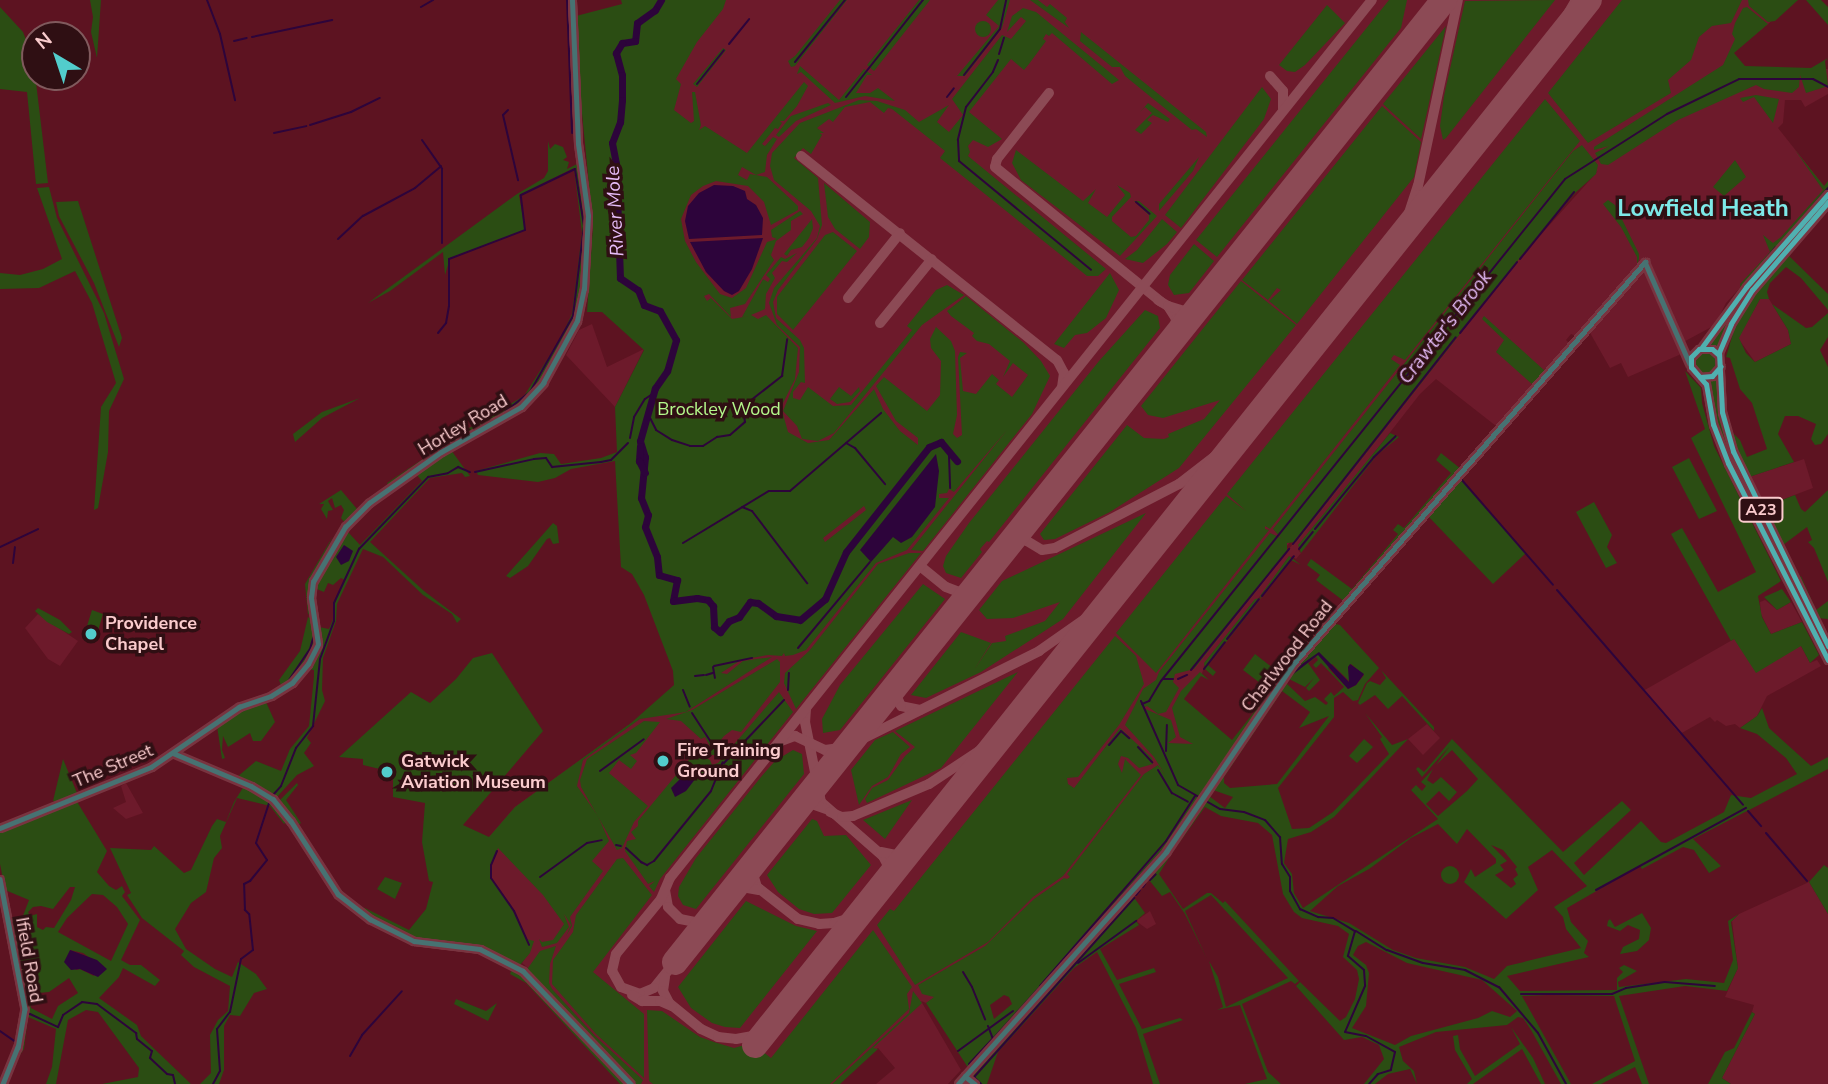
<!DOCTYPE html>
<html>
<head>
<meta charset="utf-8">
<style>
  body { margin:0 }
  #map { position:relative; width:1828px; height:1084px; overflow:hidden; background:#5d1321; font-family:"Nunito Sans",sans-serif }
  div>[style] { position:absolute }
  .built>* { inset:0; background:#6d1a2b }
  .green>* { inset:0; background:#2b4d13 }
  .round { border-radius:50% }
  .water>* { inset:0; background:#2d043b }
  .stream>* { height:2px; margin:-1px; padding:0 1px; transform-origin:1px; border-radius:1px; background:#2d043b }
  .river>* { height:7px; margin:-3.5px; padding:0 3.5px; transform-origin:3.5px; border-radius:3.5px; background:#2d043b }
  .taxiway>* { height:10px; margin:-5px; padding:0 5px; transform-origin:5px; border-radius:5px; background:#8c4a55 }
  .runway>* { height:26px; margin:-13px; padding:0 13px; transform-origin:13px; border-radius:13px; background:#8c4a55 }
  .roads { filter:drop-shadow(2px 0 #793440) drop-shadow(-2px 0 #793440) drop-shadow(0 2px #793440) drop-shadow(0 -2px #793440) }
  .tertiary>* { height:4.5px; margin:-2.25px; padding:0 2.25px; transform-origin:2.25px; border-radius:2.25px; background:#477272 }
  .primary>* { height:5px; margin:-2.5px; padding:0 2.5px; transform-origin:2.5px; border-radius:2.5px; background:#50b0b0 }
  .dots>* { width:19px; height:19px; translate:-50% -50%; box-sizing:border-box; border:4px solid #2f0f13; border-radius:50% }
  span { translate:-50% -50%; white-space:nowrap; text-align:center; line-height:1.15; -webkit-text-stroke:7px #2f0f13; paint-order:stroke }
  .shield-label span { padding:2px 5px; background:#2f0f13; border:2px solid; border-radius:5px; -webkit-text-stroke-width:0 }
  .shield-label { font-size:16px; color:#facbcd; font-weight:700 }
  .park-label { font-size:18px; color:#b4f88b }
  .street-label { font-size:18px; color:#facbcd }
  .poi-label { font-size:18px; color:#facbcd; font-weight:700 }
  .left { translate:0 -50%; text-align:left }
  .water-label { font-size:19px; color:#e7bdfa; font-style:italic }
  .district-label { font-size:24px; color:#7de9e8; font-weight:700 }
  .north { position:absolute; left:21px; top:21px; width:70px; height:70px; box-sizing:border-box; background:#2f0f13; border:2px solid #805a5d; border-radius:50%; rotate:321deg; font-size:19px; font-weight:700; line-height:28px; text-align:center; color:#facbcd }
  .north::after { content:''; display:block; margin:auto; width:24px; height:32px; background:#52cdcc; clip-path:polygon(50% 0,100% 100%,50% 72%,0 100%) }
</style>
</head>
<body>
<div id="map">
  <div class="built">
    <i style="clip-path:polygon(evenodd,705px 0,1797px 0,1732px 54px,1736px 68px,1828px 69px,1828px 94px,1805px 107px,1801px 100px,1785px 100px,1783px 123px,1778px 128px,1828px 191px,1726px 303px,1715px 325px,1678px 345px,1682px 353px,1679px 355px,1628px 377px,1621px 363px,1610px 368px,1585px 324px,1576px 336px,1571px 334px,1566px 340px,1569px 343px,1496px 426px,1436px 379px,1420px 394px,1298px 550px,1301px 553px,1296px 559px,1292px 556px,1204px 666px,1202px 674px,1183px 692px,1180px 707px,1231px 748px,1045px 926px,926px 1003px,921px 1001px,961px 1070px,948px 1084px,876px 1084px,895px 1068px,878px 1048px,839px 1084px,639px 1084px,548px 985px,522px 963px,531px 949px,514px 911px,491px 878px,491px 865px,498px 847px,489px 837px,515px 807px,684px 685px,707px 364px,651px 92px,705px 0,1598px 171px,1519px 259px,1352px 471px,1192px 669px,1188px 670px,1559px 205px,1598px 171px)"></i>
    <i style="clip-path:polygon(1760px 299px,1769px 299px,1788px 330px,1791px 344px,1755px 362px,1738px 338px)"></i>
    <i style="clip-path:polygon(592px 324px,607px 367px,644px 349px,615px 407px,566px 355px,579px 330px)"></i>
    <i style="clip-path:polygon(1804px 459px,1813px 488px,1763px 507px,1749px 477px)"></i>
    <i style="clip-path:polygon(1765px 600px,1777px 610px,1791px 602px,1802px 622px,1771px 634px,1761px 614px,1760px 602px)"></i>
    <i style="clip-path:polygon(38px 614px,78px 641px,60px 666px,48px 659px,25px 628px)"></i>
    <i style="clip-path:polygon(1734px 639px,1801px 646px,1810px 663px,1817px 660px,1821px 666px,1767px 696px,1757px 716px,1740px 728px,1735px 724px,1726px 726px,1717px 720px,1715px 722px,1710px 717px,1680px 734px,1643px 691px)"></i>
    <i style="clip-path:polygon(1427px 724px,1440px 738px,1423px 755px,1408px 739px)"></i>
    <i style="clip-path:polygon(126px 783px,143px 813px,126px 819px,113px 808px,126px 802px,121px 786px)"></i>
    <i style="clip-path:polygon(1809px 882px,1828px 914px,1828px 1084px,1731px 1084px,1722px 1078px,1755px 1014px,1752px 1012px,1754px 1005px,1725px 997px,1738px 968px,1732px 921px,1739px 914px)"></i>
    <i style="clip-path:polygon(1150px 911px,1156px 924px,1147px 929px,1136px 921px)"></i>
  </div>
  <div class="green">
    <i style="clip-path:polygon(90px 0,101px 0,97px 58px,91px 32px,93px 17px)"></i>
    <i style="clip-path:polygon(evenodd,621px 0,726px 0,723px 9px,697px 42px,676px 79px,681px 84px,674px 110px,691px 123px,694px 121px,692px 92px,695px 92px,701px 125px,699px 130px,705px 126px,747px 153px,804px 82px,808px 86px,797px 106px,784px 121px,780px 121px,782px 123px,778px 129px,775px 128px,762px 144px,765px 146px,773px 137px,777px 139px,767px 155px,765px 172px,756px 175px,742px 167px,738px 175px,747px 180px,750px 174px,767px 177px,798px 206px,798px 210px,771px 225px,764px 202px,748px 186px,716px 181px,703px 186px,691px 195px,681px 219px,685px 241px,696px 262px,720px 294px,732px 298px,746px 288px,767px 242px,777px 239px,772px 237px,771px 230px,800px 211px,803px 214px,791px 221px,791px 230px,776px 241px,771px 255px,767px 249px,774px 260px,745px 304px,730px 308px,731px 317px,709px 294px,704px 296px,707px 301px,711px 298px,732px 319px,749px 316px,742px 317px,763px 279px,768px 282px,770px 279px,766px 275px,781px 257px,785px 259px,797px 253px,787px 262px,782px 261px,772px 273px,775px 278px,766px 294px,765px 309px,751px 315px,758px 319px,766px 315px,798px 348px,795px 379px,781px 407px,788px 432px,808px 443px,829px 440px,874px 389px,883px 409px,900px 431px,918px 445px,918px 438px,896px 421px,876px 386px,884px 377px,927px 411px,940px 395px,941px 361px,931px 348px,930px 339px,936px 327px,951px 341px,955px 351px,957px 415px,953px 434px,957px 438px,962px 435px,958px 357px,960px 352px,967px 353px,960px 358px,963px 391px,976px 394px,992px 374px,999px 380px,996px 384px,1012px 397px,1028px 375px,1013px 363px,1003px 377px,1010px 361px,989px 344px,977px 341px,972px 336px,974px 333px,951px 316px,947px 311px,966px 296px,1024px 343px,1041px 361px,1050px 376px,1032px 414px,923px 551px,911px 550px,1007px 430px,954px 492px,949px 489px,947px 493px,939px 494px,939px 498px,949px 498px,907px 550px,876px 563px,806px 650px,793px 655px,785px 656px,784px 653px,782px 656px,768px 655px,741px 660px,721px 673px,727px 674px,743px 661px,772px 657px,686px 712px,640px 719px,583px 760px,577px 786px,598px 816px,609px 841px,592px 861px,603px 871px,570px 917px,572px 926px,566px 936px,571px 925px,564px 914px,569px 927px,557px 943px,542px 947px,539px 939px,542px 942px,553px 940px,564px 924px,543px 895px,498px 848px,491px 865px,491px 878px,510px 904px,526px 939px,534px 941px,530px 953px,520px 965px,487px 949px,409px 936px,358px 908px,365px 908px,409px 930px,426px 909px,433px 882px,429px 881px,422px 842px,425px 803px,393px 797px,393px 779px,388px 771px,363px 765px,363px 759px,339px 757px,411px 692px,430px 703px,456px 679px,473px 658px,492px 653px,543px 731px,463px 825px,489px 837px,515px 807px,631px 723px,674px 685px,673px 671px,644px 595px,632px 574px,621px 567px,615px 461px,571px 469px,555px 478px,538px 482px,478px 475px,476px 471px,540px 453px,554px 454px,561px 464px,601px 458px,617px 452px,615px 407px,644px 350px,602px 312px,587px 312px,593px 226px,577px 62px,576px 16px,622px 4px,621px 0,864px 506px,866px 510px,825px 542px,823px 538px,864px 506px)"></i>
    <i style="clip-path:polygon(840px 0,847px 0,795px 66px,791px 67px,788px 61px,795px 56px)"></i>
    <i style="clip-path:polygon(919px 0,930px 0,874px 71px,867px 65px)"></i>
    <i style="clip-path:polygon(998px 0,1010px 0,1002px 28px,965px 76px,957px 76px,999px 26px,986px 15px)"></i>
    <i style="clip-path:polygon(1030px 0,1038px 0,1047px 7px,1050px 4px,1067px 18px,1065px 22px,1069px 28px)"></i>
    <i style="clip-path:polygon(1389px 0,1407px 0,1401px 28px,1217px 257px,1196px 240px)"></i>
    <i style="clip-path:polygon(1555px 0,1446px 138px,1443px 140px,1440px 126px,1444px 96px,1465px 1px)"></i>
    <i style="clip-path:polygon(1622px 0,1742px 0,1731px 23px,1712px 26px,1699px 37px,1691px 60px,1668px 80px,1671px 93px,1588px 143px,1548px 93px)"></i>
    <i style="clip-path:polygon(1748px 0,1798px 0,1775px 21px,1768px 22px,1749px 6px)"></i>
    <i style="clip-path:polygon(1806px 0,1821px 0,1828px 7px,1828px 25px)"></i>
    <i style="clip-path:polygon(1327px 5px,1345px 23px,1305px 65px,1295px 72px,1287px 71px,1279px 65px)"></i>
    <i style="clip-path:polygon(0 7px,23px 32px,33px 57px,48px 183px,36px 184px,27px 92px,0 89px)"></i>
    <i style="clip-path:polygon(1747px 7px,1768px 24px,1734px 53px,1745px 66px,1811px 68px,1828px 58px,1825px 61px,1828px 86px,1806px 93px,1800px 75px,1799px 87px,1792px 93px,1764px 89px,1756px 85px,1678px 120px,1608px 165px,1601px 164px,1595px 153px,1609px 146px,1594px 150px,1594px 147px,1723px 65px,1735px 39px,1732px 34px,1735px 23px,1743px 8px)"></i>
    <i style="clip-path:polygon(1023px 8px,1036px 12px,1119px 80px,1112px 84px,1052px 33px,1049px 36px,1046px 34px,1043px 39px,1046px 41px,1029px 64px,1024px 70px,1011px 59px,969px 112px,1002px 139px,988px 147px,973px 140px,968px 146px,970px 152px,968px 156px,1106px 269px,1098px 276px,1087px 276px,940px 158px,945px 151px,892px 109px,888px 108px,884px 113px,870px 102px,845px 107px,833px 122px,829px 119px,817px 128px,824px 133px,820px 133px,822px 135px,811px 154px,803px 148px,794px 158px,818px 178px,822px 225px,817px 239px,778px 290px,773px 302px,776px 318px,800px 340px,804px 348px,805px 383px,801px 382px,793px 392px,793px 398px,800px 400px,808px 387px,833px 406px,851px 405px,912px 330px,907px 326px,936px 290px,947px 285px,964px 295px,922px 325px,834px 433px,818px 441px,802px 439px,797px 426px,783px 411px,799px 372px,800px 347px,777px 325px,769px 303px,774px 288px,817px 238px,820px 226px,811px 211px,774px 180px,770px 166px,772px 153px,800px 123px,859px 100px,877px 101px,905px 110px,919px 122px,949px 105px,937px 122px,949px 132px,963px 115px,952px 99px,1002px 35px,1011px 39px,1026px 21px,1021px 17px,1007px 32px,1012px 16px)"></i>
    <i class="round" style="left:975px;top:21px;width:16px;height:16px"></i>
    <i style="clip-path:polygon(1446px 26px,1429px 103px,1421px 139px,1383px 104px)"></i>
    <i style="clip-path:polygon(1081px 32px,1206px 132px,1207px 137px,1196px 129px,1192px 130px,1152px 98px,1125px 76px,1120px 67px,1112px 67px,1080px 41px)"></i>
    <i style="clip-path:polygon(723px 48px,726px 50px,697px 87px,693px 84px)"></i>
    <i style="clip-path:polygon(800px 66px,839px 100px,864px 69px,872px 75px,867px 75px,856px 93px,870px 93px,878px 88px,895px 101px,865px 96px,835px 103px,801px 72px,797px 74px)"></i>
    <i style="clip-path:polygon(1262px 87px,1271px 99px,1264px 119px,1181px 228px,1165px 215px)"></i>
    <i style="clip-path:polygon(1756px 95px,1779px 99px,1773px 123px,1754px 97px,1743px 102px,1740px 98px)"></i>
    <i style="clip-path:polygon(1545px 99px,1580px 141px,1405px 360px,1394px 355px,1391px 359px,1400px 365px,1270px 529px,1265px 526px,1265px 529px,1269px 530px,1156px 673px,1116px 633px,1226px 496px,1246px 511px,1227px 494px)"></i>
    <i style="clip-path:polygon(828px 103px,831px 105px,796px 121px,779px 137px,776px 135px,791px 116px)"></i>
    <i style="clip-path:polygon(1148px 103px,1170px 119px,1168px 122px,1153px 115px,1147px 120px,1152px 123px,1141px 134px,1135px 130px,1152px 113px,1145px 107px,1140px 112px)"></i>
    <i style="clip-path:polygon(1382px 106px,1421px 142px,1414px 177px,1297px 324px,1269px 301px,1281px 290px,1277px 288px,1268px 300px,1242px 280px)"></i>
    <i style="clip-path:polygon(548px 141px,550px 149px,555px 144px,563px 147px,567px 157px,563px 160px,569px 162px,567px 169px,579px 163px,586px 216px,583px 284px,574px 323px,540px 385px,522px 404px,461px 438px,389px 486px,387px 483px,469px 428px,524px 396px,559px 341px,572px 314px,582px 233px,574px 168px,519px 195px,525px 230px,450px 258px,445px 275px,443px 252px,390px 291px,368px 303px,517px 194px,544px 178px,548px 171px)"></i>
    <i style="clip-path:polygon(evenodd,1582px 145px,1598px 165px,1596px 174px,1575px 193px,1519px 259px,1296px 542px,1287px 543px,1287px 552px,1194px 669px,1175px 674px,1173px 682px,1179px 688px,1166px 712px,1158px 714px,1147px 706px,1143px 708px,1171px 720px,1176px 737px,1168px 743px,1193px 744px,1180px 737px,1172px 708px,1181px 691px,1200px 672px,1209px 680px,1201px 676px,1184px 699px,1232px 740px,1273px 688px,1164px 852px,973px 1065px,967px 1066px,926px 1003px,934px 997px,922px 994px,918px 985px,985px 946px,1034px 899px,1064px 878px,1067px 879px,1070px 877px,1067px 874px,1144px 774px,1158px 765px,1165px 775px,1154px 757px,1125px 725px,1143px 689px,1156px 680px,1159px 672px,1270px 533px,1281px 538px,1273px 529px,1573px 151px,1582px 145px,1004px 995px,1009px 997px,1012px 1004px,994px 1019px,990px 1005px,1004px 995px)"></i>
    <i style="clip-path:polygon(1016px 150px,1083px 201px,1096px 189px,1088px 203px,1107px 217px,1125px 195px,1117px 185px,1130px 193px,1131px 197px,1112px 217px,1112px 221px,1131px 237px,1136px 236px,1149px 220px,1149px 215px,1134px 201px,1139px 201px,1157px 216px,1120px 256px,1021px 180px,1012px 163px)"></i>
    <i style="clip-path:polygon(1795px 150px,1824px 186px,1828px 181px,1828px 191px,1741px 291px,1740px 284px,1770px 252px,1763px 235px,1773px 243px,1781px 237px,1823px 190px)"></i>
    <i style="clip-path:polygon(1199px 157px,1193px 171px,1159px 211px,1159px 204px)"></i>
    <i style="clip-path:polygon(1735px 160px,1746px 177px,1724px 196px,1713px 187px)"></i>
    <i style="clip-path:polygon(824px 183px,870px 222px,869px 237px,860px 249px,835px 229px,828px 217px)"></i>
    <i style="clip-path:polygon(49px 187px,57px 218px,104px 313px,124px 379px,109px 411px,108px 452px,98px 508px,94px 510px,101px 407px,116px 383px,92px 303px,75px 271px,39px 288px,0 289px,0 273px,20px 275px,43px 269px,62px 259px,37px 188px)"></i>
    <i style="clip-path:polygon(1608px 200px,1615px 205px,1639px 254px,1639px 259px,1637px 264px,1637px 257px,1621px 227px,1603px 204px)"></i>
    <i style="clip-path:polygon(78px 201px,122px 338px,119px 347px,94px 283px,59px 216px,56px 202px)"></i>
    <i style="clip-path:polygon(812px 219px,813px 228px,809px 238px,802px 247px,791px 250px,787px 256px,784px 254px)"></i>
    <i style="clip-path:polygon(1162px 219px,1177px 232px,1167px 244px,1143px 263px,1125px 259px,1137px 250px)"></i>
    <i style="clip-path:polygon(833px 232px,857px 251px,793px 330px,777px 314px,777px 297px,825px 235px)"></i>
    <i style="clip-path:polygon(1194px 244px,1214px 261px,1189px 293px,1174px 295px,1168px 285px,1170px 275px)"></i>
    <i style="clip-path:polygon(1788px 255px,1828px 294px,1828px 310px,1801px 278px,1786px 267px,1770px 283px,1767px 292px,1769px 299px,1760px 299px,1739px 338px,1746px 353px,1755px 362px,1791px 344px,1788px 330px,1772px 304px,1806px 328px,1812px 327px,1828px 313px,1828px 337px,1820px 350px,1828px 367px,1828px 434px,1821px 444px,1815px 445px,1811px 439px,1816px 424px,1798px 416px,1785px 416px,1778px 434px,1794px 462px,1749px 477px,1729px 429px,1740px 440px,1747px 457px,1767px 449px,1752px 403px,1740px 389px,1730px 358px,1726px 357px,1734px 330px,1754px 294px)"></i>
    <i style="clip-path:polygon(1110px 273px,1119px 290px,1106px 318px,1087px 333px,1075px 335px,1064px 348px,1054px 344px)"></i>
    <i style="clip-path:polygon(1758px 279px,1735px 311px,1718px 348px,1708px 345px)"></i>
    <i style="clip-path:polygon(1241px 281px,1296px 325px,1179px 468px,1110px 512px,1055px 539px,1044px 540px,1040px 534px,1127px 425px,1144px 438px,1164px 439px,1169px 437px,1168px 434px,1204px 419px,1220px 400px,1163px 418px,1148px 415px,1141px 406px)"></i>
    <i style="clip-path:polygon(1145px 310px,1158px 316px,1160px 328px,989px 542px,987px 541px,980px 549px,982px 552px,961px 578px,946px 573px,943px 566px,946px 556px,969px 523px,1099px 361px)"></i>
    <i style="clip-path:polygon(1484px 316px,1545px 371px,1533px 385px,1496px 352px,1504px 340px,1482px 319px)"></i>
    <i class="round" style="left:1694px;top:350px;width:24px;height:24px"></i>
    <i style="clip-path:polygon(1685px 371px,1701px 388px,1702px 403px,1714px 446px,1781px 581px,1758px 596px,1762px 617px,1771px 634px,1802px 622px,1819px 655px,1810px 663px,1801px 646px,1756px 673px,1734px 639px,1731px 641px,1671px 534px,1682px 528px,1718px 592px,1756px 572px,1691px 438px,1705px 429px)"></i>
    <i style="clip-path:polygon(1718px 377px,1721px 416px,1732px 453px,1828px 655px,1765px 536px,1726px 454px,1715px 423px,1707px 381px)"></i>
    <i style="clip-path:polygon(839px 387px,851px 396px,859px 387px,860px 391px,850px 402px,837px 404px,830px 399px)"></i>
    <i style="clip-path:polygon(360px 398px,322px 418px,295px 442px,293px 434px,322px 412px)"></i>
    <i style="clip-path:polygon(1390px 433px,1399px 437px,1377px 455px,1301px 553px,1298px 545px)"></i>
    <i style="clip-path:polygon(451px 450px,470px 476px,465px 477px,462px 473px,430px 478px,370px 542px,424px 591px,461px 619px,457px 623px,452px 614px,423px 595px,383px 557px,363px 549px,337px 604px,336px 621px,323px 658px,322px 690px,325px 701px,307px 738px,311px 743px,304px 753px,314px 766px,297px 775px,277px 797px,237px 777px,256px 761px,281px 771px,290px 749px,309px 726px,314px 676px,314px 670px,307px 669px,319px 649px,322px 637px,319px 627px,329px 629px,333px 619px,333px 603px,345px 580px,341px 578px,333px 585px,328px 583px,324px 592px,314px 588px,330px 556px,348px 532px,360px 545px,422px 481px,416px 474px)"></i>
    <i style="clip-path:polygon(1441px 453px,1461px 469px,1345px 602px,1316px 580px,1320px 575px,1307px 565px,1311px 559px,1352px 589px,1398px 534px,1393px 530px,1398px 524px,1404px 528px,1451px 473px,1436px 460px)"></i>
    <i style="clip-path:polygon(1689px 458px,1717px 511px,1699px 519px,1672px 467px)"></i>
    <i style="clip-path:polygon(1461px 479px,1526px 553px,1493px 584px,1427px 515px)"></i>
    <i style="clip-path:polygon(341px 490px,357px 509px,344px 522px,341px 518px,344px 510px,341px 505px,335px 508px,332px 498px,328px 501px,333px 510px,328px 511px,327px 519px,321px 509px,324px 504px,319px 504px)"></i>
    <i style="clip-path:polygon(1828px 490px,1828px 582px,1814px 548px,1808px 542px,1812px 540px,1807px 527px,1783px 545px,1763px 507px,1795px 495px,1801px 509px,1805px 512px)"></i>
    <i style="clip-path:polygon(1594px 502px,1612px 535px,1607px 547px,1617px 563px,1606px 568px,1576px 512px)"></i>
    <i style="clip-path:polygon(1146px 513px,1063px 619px,981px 672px,926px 698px,911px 695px,961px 632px,991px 643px,974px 670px,992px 643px,1006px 641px,1005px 636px,1045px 621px,1060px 602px,1013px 618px,987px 619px,979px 610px,1002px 581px)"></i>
    <i style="clip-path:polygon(553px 523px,557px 526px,559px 543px,553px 544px,550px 538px,547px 539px,528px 566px,510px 578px,506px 576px)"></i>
    <i style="clip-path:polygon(333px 536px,311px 582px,311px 610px,308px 615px,305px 584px)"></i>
    <i style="clip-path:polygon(909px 553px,921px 553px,796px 709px,784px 683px,785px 673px,809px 651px,878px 564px)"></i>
    <i style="clip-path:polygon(1289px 556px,1301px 565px,1291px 560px,1261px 598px,1260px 596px)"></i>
    <i style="clip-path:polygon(1801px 576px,1816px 610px,1828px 601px,1828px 619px,1817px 618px,1799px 578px)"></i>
    <i style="clip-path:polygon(923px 584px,945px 599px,840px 730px,823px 733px,822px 719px,840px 685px)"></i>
    <i style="clip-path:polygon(1782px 589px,1791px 602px,1777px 610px,1764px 597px)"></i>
    <i style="clip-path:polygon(1261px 598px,1208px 665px,1216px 672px,1213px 676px,1205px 669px,1204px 663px,1255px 599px)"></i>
    <i style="clip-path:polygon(38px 608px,60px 620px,72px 632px,69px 634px,47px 622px,35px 611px)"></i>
    <i style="clip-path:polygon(92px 610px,103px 614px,95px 641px,96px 630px,87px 626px)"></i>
    <i style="clip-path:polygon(308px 617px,316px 622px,316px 642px,308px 662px,282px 688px,279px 680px,300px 651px)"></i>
    <i style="clip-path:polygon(evenodd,1332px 623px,1340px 625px,1379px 668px,1365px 684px,1358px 700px,1353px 701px,1343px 692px,1334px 698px,1334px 717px,1278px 788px,1292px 829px,1309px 828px,1333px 812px,1389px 754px,1380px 739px,1382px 737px,1365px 713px,1392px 745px,1408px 739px,1334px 817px,1311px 832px,1288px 839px,1284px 863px,1292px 874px,1294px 893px,1303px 908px,1438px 819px,1411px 790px,1416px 785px,1422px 791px,1426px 786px,1421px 782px,1433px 769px,1427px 780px,1433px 784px,1441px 777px,1457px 792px,1449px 801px,1439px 791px,1426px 804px,1438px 816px,1467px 791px,1478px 779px,1452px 750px,1436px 765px,1449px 747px,1422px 777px,1416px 769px,1418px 767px,1424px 772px,1452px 739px,1563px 852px,1622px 801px,1631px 810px,1574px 863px,1584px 875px,1641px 821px,1661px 842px,1666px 843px,1724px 812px,1731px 795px,1751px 798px,1797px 774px,1786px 758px,1757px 734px,1740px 728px,1757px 716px,1762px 708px,1769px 728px,1811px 766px,1828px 757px,1828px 769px,1693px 839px,1721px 866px,1709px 873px,1694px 850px,1683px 847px,1642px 869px,1640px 866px,1567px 908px,1571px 922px,1588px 941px,1584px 953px,1589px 957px,1507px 976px,1520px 991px,1617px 990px,1617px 978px,1623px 972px,1619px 968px,1624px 965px,1637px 971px,1618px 982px,1619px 987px,1686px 979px,1724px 983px,1733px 960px,1728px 921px,1739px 914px,1731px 922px,1738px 968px,1727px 991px,1685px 986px,1619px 996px,1649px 1084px,1642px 1084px,1635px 1067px,1601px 1084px,1592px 1084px,1635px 1061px,1614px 996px,1548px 995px,1522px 996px,1571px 1084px,1561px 1084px,1531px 1030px,1523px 1018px,1518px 1017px,1507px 1025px,1436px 1032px,1399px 1047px,1403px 1061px,1414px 1071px,1417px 1084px,1410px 1069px,1388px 1074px,1375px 1084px,1364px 1084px,1384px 1059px,1379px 1045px,1362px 1037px,1344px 1040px,1296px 986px,1300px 982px,1340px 1021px,1346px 1017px,1355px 999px,1359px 979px,1357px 970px,1343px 957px,1349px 934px,1338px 926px,1302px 918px,1294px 912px,1283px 894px,1272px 835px,1258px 823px,1221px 816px,1205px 807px,1177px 846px,1209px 796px,1225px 808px,1233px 797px,1213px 790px,1282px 685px,1286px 683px,1305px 701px,1315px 697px,1326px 705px,1328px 703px,1324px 699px,1331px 692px,1334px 696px,1344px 687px,1321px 663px,1316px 668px,1313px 665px,1318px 660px,1316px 657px,1308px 663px,1320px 680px,1309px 691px,1306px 688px,1314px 678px,1305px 687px,1287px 678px,1332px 623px,1332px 664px,1350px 682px,1348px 667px,1351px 664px,1364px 675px,1356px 685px,1348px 689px,1328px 668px,1332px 664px,1332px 623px,1282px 691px,1310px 712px,1299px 728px,1329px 716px,1277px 784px,1230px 788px,1224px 783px,1224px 777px,1282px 691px,1332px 623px,1438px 824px,1457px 844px,1467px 829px,1496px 859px,1496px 863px,1475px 877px,1471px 869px,1464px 882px,1506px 919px,1538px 890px,1528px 867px,1552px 850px,1587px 886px,1554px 907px,1563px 917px,1566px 929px,1581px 948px,1507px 966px,1494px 979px,1465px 967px,1416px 958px,1393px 950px,1349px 923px,1310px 911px,1338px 886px,1369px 869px,1411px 838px,1438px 824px,1332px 623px,1491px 845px,1503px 850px,1517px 867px,1515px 869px,1518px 875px,1513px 879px,1516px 884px,1511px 888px,1495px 875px,1504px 870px,1500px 865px,1507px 861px,1491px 845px,1332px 623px,1366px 942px,1407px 963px,1482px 980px,1517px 1011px,1510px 1017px,1492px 1011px,1478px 1018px,1411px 1036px,1395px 1045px,1352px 1028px,1366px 1006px,1369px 973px,1366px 965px,1353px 955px,1358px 946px,1366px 942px)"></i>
    <i style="clip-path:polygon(1115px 636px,1136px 656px,1144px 684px,1119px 725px,1078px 777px,1067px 778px,1068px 784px,1074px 788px,1120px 728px,1152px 758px,1153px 764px,1139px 768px,1128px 758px,1121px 756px,1118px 764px,1122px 773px,1125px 759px,1141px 775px,1063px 876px,1033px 897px,988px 942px,915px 985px,877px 925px,890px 909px,894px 911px)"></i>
    <i style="clip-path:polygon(1255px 654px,1273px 668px,1260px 683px,1243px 670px)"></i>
    <i style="clip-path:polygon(777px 659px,780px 662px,780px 682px,741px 732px,732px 730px,724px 736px,720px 741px,727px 748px,720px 756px,706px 754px,712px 750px,705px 737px,701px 739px,681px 721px,666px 719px,692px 710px)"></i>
    <i style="clip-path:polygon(1381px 670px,1434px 727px,1434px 731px,1402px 696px,1388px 709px,1375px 695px,1360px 705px,1358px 703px,1367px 683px,1370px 681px,1380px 685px,1386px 678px)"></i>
    <i style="clip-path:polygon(1018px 672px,941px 768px,867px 803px,865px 799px,872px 788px,888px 780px,905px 756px,915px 747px,895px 731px)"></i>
    <i style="clip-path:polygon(779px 692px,793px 712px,660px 879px,654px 892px,649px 886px,655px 881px,648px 884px,625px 851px,627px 841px,636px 839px,631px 832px,638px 826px,638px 821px,691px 757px,700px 755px,710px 760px,712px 765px,718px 763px)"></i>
    <i style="clip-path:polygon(269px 700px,266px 702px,275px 722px,261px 741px,253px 741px,250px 733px,228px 747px,223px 736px,222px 750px,225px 758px,222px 759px,217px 726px,243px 707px)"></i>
    <i style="clip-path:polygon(644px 721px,660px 722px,636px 753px,630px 755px,637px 761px,631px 769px,619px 760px,609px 773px,648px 806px,634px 822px,622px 848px,617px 850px,581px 787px,580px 780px,587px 759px)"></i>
    <i style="clip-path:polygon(893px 732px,910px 747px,901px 754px,888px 777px,872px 786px,859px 805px,851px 770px,875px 740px)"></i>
    <i style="clip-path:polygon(1364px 739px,1373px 747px,1357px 763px,1349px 756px)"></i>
    <i style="clip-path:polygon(793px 750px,802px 754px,804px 774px,696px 909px,683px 905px,678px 896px,679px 887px,696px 858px,761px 777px,775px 761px)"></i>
    <i style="clip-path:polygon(63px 759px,77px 793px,56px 802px,53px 801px)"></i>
    <i style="clip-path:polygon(297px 783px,298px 785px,286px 800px,301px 823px,298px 825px,280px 800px)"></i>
    <i style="clip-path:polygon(244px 786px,272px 801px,286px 822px,284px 824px,270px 806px,237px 798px,220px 836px,222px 848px,214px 858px,206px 892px,191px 903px,175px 929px,186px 949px,215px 969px,232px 977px,238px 962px,256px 974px,267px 989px,254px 993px,240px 1016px,230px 1015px,224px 1026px,224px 1070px,219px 1084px,192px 1084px,200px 1084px,211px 1073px,210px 1035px,218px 1020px,228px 1011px,230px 986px,194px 967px,181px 955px,184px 951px,142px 918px,127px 895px,131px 893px,110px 848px,151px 850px,154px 846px,184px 873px,191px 870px,212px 826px,217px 819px,226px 822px,234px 802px)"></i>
    <i style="clip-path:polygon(evenodd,76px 800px,107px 851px,97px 872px,109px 886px,116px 890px,122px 886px,125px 892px,122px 896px,140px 920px,121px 960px,130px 965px,141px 965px,160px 980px,155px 986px,123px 968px,119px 977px,99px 998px,137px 1025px,141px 1036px,191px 1084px,102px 1084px,138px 1077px,139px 1068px,98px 1012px,86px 1010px,68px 1020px,56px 1084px,46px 1084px,52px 1067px,56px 1029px,28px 1017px,24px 1049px,15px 1062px,28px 993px,17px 961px,20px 960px,11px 918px,21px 921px,29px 900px,5px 890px,0 864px,0 830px,76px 800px,70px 887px,75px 887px,71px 900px,54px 928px,46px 927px,43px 930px,37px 927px,37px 914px,30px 916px,28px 912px,33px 907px,41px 906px,53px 909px,70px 887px,76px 800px,92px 894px,103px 895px,117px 907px,128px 924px,111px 961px,58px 932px,67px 918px,92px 894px,76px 800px,70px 950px,83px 953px,93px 960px,94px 976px,80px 969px,76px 970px,70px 950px,76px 800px,69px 978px,78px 993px,58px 1006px,52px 1019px,31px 1008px,28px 994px,49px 992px,69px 978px)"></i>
    <i style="clip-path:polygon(912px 800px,885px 839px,863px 820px)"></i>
    <i style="clip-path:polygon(812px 819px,817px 821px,824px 836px,846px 835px,871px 865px,832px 913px,814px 914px,799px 909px,778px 892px,767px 875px)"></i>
    <i style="clip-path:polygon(1175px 848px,1159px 874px,1183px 909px,1207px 893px,1211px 893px,1223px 903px,1225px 901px,1299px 981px,1295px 984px,1291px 981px,1242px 1004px,1268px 1072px,1281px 1084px,1245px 1084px,1267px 1079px,1240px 1005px,1217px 1010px,1223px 1007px,1209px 961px,1218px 977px,1226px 1007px,1288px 978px,1211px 895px,1185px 911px,1207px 959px,1185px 914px,1170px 892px,1162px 896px,1149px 880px)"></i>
    <i style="clip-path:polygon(623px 858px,652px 895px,593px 972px,644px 1014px,644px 1078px,596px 1034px,552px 984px,553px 960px,573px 932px,576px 915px,617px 859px)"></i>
    <i style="clip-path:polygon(1824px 865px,1828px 868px,1828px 914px,1809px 882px)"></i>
    <i class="round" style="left:1441px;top:866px;width:18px;height:18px"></i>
    <i style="clip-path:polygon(385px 877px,402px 883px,395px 899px,377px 889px)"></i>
    <i style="clip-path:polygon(1133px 896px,1145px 913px,1136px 921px,1139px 925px,1100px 949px,1117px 980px,1154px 968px,1156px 972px,1119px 984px,1142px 1029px,1180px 1018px,1183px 1020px,1143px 1034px,1160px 1084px,1153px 1084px,1136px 1028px,1097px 952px,1074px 968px,1008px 1041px,998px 1052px,987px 1084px,978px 1084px,973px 1076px,974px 1070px)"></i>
    <i style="clip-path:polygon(746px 901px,796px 926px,817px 931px,740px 1028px,725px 1027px,712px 1023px,691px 1008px,678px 987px)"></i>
    <i style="clip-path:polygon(1642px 913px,1651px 928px,1649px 940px,1637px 951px,1620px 954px,1623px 947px,1639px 939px,1640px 930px,1628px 925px,1620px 931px,1607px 926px,1608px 921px,1610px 919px,1615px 927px)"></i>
    <i style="clip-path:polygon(873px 930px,912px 987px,907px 994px,909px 1009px,830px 1084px,653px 1084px,649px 1081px,647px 1010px,662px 1011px,700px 1037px,714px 1042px,734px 1048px,752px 1043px,771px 1058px)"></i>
    <i style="clip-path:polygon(556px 946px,550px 964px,549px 983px,552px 989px,595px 1036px,643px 1080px,641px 1084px,635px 1084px,623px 1074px,528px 973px,528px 968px,540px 951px)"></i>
    <i style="clip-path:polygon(513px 967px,551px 1002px,624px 1084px,620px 1084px,526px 983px,510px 974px)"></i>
    <i style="clip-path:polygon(913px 991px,922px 1003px,919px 1006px,873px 1048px,878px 1049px,840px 1084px,832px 1084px,909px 1013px)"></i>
    <i style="clip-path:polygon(456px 999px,486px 1011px,497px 1003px,488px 1021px,454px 1004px)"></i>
    <i style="clip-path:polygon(1752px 1012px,1755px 1014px,1722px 1078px,1731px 1084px,1708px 1084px,1725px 1052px,1734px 1048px)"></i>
    <i style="clip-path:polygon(1511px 1027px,1533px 1058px,1545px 1084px,1541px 1084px,1522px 1049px,1473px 1084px,1467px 1084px,1472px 1079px,1455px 1050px,1453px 1036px,1458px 1035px,1460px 1049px,1475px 1076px,1520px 1044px)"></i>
  </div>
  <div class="water">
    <i style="clip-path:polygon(714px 185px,733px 186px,745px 191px,747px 199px,756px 205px,763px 218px,762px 235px,689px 239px,685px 221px,688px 206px,699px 193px)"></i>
    <i style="clip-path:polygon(763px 238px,752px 269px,739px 291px,732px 295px,724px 291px,706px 272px,690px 242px)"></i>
    <i style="clip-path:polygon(936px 454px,939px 471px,935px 507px,912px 537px,901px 543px,893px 537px,871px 562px,860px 550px)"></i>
    <i style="clip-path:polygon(344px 545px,353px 551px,349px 561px,341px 565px,336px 557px)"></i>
    <i style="clip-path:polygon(1319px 652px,1349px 682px,1348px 667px,1350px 664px,1364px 674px,1356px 685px,1348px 689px,1318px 655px,1291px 676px,1302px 664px)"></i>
    <i style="clip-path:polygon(691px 768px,696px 778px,686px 791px,675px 797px,671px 788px)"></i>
    <i style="clip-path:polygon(70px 950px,97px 960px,107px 969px,98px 977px,80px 969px,71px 970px,64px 962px)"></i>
  </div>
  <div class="stream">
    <i style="left:207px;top:0;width:36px;rotate:69deg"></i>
    <i style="left:220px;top:34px;width:68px;rotate:77.2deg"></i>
    <i style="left:567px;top:0;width:133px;rotate:87.8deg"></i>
    <i style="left:421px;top:7px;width:14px;rotate:-30deg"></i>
    <i style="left:252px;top:37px;width:82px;rotate:-12deg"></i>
    <i style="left:234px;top:41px;width:13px;rotate:-13deg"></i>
    <i style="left:729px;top:44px;width:32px;rotate:-51deg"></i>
    <i style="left:999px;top:54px;width:17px;rotate:-73deg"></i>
    <i style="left:998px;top:60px;width:13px;rotate:113deg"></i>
    <i style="left:993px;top:72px;width:44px;rotate:127.6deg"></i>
    <i style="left:966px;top:107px;width:34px;rotate:104deg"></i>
    <i style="left:958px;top:140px;width:21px;rotate:87deg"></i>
    <i style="left:959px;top:161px;width:171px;rotate:39.5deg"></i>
    <i style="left:795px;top:62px;width:80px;rotate:-51.1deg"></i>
    <i style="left:964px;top:75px;width:58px;rotate:-52deg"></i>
    <i style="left:1000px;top:29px;width:30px;rotate:-78deg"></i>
    <i style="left:697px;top:84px;width:43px;rotate:-51.5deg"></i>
    <i style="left:846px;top:97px;width:124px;rotate:-51.6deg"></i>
    <i style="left:947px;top:97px;width:11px;rotate:-52deg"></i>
    <i style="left:508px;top:110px;width:7px;rotate:135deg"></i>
    <i style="left:503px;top:115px;width:67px;rotate:77deg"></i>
    <i style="left:310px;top:125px;width:43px;rotate:-17.6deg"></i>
    <i style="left:351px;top:112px;width:32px;rotate:-26deg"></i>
    <i style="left:274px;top:133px;width:33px;rotate:-12deg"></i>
    <i style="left:422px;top:140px;width:35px;rotate:55deg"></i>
    <i style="left:442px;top:169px;width:74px;rotate:90deg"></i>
    <i style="left:1136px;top:202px;width:18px;rotate:41deg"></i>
    <i style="left:338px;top:239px;width:34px;rotate:-43deg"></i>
    <i style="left:363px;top:216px;width:59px;rotate:-28.3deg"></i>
    <i style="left:415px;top:188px;width:34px;rotate:-40deg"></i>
    <i style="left:1780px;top:244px;width:74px;rotate:-49.4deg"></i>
    <i style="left:1520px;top:259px;width:86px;rotate:-51.1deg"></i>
    <i style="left:1758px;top:269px;width:28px;rotate:-51deg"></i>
    <i style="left:438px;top:333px;width:13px;rotate:-51deg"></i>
    <i style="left:446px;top:323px;width:17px;rotate:-80deg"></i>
    <i style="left:449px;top:306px;width:47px;rotate:-90deg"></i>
    <i style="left:449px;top:259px;width:81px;rotate:-20.9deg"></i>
    <i style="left:525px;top:230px;width:35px;rotate:-97deg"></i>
    <i style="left:521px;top:195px;width:60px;rotate:-25.7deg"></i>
    <i style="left:575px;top:169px;width:58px;rotate:81deg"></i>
    <i style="left:584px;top:226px;width:91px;rotate:97deg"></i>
    <i style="left:573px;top:316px;width:87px;rotate:119.5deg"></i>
    <i style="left:530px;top:392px;width:31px;rotate:142deg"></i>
    <i style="left:1460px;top:333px;width:91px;rotate:-51.2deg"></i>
    <i style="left:647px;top:412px;width:20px;rotate:63deg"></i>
    <i style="left:656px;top:430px;width:19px;rotate:32deg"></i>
    <i style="left:672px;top:440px;width:19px;rotate:18deg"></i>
    <i style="left:690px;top:446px;width:13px"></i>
    <i style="left:703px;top:446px;width:17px;rotate:-33deg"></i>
    <i style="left:717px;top:437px;width:13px;rotate:-9deg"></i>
    <i style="left:730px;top:435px;width:20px;rotate:-41deg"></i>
    <i style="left:745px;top:422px;width:6px;rotate:-99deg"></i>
    <i style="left:744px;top:416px;width:16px;rotate:-68deg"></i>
    <i style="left:750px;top:401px;width:41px;rotate:-38deg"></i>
    <i style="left:782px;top:376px;width:37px;rotate:-82deg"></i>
    <i style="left:630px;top:438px;width:21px;rotate:-79deg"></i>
    <i style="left:634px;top:417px;width:21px;rotate:-59deg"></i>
    <i style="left:645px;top:399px;width:11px;rotate:-34deg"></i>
    <i style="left:846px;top:443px;width:10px;rotate:29deg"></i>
    <i style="left:855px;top:448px;width:47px;rotate:50.2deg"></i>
    <i style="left:949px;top:456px;width:32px;rotate:88deg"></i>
    <i style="left:475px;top:472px;width:60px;rotate:-12.4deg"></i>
    <i style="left:534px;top:459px;width:12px;rotate:-5deg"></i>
    <i style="left:546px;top:458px;width:11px;rotate:56deg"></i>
    <i style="left:552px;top:467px;width:49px;rotate:-5.8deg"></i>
    <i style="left:601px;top:462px;width:10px;rotate:-11deg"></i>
    <i style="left:611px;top:460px;width:24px;rotate:-45deg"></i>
    <i style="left:1461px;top:479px;width:140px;rotate:49deg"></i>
    <i style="left:742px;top:507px;width:11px;rotate:22deg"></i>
    <i style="left:752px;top:511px;width:91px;rotate:52.6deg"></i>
    <i style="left:1315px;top:529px;width:93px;rotate:-50.7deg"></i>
    <i style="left:1374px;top:457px;width:30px;rotate:-44deg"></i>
    <i style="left:683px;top:543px;width:100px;rotate:-31.2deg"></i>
    <i style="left:769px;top:491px;width:21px"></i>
    <i style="left:790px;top:491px;width:120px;rotate:-40.6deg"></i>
    <i style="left:1293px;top:544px;width:263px;rotate:-51.8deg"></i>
    <i style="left:0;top:547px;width:42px;rotate:-25.3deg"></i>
    <i style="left:1299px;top:549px;width:22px;rotate:-51deg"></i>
    <i style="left:13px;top:563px;width:16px;rotate:-83deg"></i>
    <i style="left:1557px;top:590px;width:284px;rotate:49.1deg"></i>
    <i style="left:1262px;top:596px;width:51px;rotate:-51.3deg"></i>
    <i style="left:714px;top:630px;width:1px;rotate:-45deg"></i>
    <i style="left:1227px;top:639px;width:51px;rotate:-51.3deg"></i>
    <i style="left:798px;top:648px;width:112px;rotate:-50.1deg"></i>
    <i style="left:714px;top:666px;width:39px;rotate:-12deg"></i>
    <i style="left:713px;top:667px;width:11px;rotate:80deg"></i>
    <i style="left:1204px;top:669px;width:34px;rotate:-52deg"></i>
    <i style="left:1191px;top:670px;width:156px;rotate:-51deg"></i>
    <i style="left:706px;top:675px;width:7px;rotate:-16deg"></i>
    <i style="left:695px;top:676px;width:9px;rotate:-6deg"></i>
    <i style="left:1163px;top:679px;width:10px"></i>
    <i style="left:1178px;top:679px;width:10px;rotate:-24deg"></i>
    <i style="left:289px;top:680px;width:37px;rotate:-56deg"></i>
    <i style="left:310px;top:649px;width:15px;rotate:-74deg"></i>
    <i style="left:314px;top:635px;width:12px;rotate:-99deg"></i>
    <i style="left:683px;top:690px;width:18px;rotate:68deg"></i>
    <i style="left:788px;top:690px;width:17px;rotate:-87deg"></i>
    <i style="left:1141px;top:701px;width:92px;rotate:66.2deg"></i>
    <i style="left:1178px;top:785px;width:48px;rotate:29.7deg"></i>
    <i style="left:1220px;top:809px;width:24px;rotate:7deg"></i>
    <i style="left:1244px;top:812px;width:22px;rotate:21deg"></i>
    <i style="left:1265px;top:820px;width:23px;rotate:49deg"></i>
    <i style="left:1280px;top:837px;width:27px;rotate:86deg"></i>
    <i style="left:1282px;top:864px;width:15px;rotate:58deg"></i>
    <i style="left:1290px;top:877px;width:14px;rotate:90deg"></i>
    <i style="left:1290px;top:891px;width:21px;rotate:61deg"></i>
    <i style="left:1300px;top:909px;width:20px;rotate:24deg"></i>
    <i style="left:1318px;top:917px;width:15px;rotate:4deg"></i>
    <i style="left:1333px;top:918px;width:26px;rotate:31deg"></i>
    <i style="left:1355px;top:931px;width:26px;rotate:106deg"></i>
    <i style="left:1348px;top:956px;width:21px;rotate:41deg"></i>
    <i style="left:1364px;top:970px;width:16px;rotate:86deg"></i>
    <i style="left:1365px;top:986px;width:50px;rotate:113.5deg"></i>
    <i style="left:1345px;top:1032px;width:21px;rotate:11deg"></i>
    <i style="left:1366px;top:1036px;width:33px;rotate:29deg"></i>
    <i style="left:1395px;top:1052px;width:18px;rotate:103deg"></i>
    <i style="left:1391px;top:1070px;width:14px;rotate:163deg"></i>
    <i style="left:1378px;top:1074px;width:13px;rotate:132deg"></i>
    <i style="left:1142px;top:704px;width:8px;rotate:-23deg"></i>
    <i style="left:1149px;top:701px;width:23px;rotate:-59deg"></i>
    <i style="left:1161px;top:681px;width:644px;rotate:-51.17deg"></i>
    <i style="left:1565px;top:179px;width:121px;rotate:-32.5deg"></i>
    <i style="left:1667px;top:114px;width:80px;rotate:-25.9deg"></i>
    <i style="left:1739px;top:79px;width:74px"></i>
    <i style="left:1813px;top:79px;width:17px;rotate:28deg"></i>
    <i style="left:692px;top:713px;width:51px;rotate:56.9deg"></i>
    <i style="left:1109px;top:745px;width:18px;rotate:-49deg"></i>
    <i style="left:1121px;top:731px;width:11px;rotate:41deg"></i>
    <i style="left:1138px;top:747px;width:21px;rotate:47deg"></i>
    <i style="left:1166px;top:751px;width:26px;rotate:-88deg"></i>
    <i style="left:724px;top:763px;width:87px;rotate:-46.4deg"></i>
    <i style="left:1158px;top:770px;width:27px;rotate:59deg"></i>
    <i style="left:1172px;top:793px;width:18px;rotate:29deg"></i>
    <i style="left:600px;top:771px;width:54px;rotate:-36deg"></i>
    <i style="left:273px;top:795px;width:12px;rotate:-48deg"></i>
    <i style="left:281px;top:786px;width:41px;rotate:-68.5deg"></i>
    <i style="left:296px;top:748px;width:28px;rotate:-52deg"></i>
    <i style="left:313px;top:726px;width:67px;rotate:-84deg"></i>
    <i style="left:320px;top:659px;width:40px;rotate:-69.8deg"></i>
    <i style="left:334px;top:621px;width:18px;rotate:-90deg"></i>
    <i style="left:334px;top:603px;width:60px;rotate:-65.2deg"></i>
    <i style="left:359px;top:549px;width:100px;rotate:-46.2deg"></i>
    <i style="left:428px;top:477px;width:20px;rotate:-11deg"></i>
    <i style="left:448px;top:473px;width:12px;rotate:-31deg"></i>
    <i style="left:458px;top:467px;width:13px;rotate:23deg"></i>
    <i style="left:1748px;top:811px;width:20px;rotate:49deg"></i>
    <i style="left:1766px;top:833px;width:63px;rotate:49.5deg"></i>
    <i style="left:616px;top:845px;width:5px;rotate:11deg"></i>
    <i style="left:626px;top:848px;width:21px;rotate:43deg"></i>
    <i style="left:641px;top:862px;width:7px;rotate:27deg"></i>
    <i style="left:647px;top:865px;width:8px;rotate:-30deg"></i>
    <i style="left:654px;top:861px;width:90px;rotate:-50.8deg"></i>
    <i style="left:711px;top:791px;width:31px;rotate:-68deg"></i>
    <i style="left:497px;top:851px;width:15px;rotate:113deg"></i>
    <i style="left:491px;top:865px;width:13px;rotate:90deg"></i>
    <i style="left:491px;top:878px;width:40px;rotate:55.1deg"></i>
    <i style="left:514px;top:911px;width:37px;rotate:66deg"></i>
    <i style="left:540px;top:877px;width:58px;rotate:-35.9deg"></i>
    <i style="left:587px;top:843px;width:15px;rotate:-11deg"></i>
    <i style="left:1150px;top:880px;width:8px;rotate:-45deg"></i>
    <i style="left:1143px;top:887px;width:4px;rotate:-56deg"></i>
    <i style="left:1596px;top:890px;width:171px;rotate:-28.7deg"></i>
    <i style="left:1136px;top:895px;width:6px;rotate:-51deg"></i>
    <i style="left:1356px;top:931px;width:36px;rotate:32deg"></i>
    <i style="left:1387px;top:950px;width:38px;rotate:20deg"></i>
    <i style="left:1423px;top:963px;width:43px;rotate:9.5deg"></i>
    <i style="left:1465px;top:970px;width:38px;rotate:27deg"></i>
    <i style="left:1499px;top:987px;width:60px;rotate:49.7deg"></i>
    <i style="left:1538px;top:1033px;width:58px;rotate:61.2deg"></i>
    <i style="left:1078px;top:963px;width:72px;rotate:-35.9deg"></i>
    <i style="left:963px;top:972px;width:17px;rotate:59deg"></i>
    <i style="left:972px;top:987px;width:35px;rotate:68deg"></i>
    <i style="left:1040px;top:986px;width:192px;rotate:-49deg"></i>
    <i style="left:1166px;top:841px;width:54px;rotate:-57.2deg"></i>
    <i style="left:1521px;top:994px;width:91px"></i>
    <i style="left:1612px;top:994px;width:15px;rotate:-23deg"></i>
    <i style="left:1626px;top:988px;width:39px;rotate:-9deg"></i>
    <i style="left:1665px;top:982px;width:50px;rotate:4.6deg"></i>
    <i style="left:988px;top:1026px;width:14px;rotate:69deg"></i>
    <i style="left:993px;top:1039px;width:257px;rotate:-48deg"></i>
    <i style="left:0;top:1031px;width:19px;rotate:35deg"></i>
    <i style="left:16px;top:1042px;width:29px;rotate:-78deg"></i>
    <i style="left:22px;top:1014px;width:8px"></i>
    <i style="left:30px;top:1014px;width:31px;rotate:25deg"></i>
    <i style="left:58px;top:1027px;width:13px;rotate:-67deg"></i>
    <i style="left:63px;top:1015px;width:23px;rotate:-34deg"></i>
    <i style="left:82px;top:1002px;width:15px;rotate:8deg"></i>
    <i style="left:97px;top:1004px;width:49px;rotate:36.6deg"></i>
    <i style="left:136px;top:1033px;width:6px;rotate:81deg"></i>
    <i style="left:137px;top:1039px;width:19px;rotate:39deg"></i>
    <i style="left:152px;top:1051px;width:7px;rotate:106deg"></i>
    <i style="left:150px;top:1058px;width:23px;rotate:43deg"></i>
    <i style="left:167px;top:1074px;width:6px;rotate:9deg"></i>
    <i style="left:173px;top:1075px;width:9px;rotate:77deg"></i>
    <i style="left:958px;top:1051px;width:68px;rotate:-36deg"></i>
    <i style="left:350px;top:1056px;width:24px;rotate:-60deg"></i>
    <i style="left:362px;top:1035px;width:59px;rotate:-47.7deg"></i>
    <i style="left:969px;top:1064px;width:34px;rotate:-47deg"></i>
    <i style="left:975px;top:1076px;width:239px;rotate:-48.2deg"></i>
    <i style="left:974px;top:1077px;width:10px;rotate:45deg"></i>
    <i style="left:213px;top:1084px;width:15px;rotate:-62deg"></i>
    <i style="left:220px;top:1071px;width:42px;rotate:-94.1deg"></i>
    <i style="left:217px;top:1029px;width:21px;rotate:-53deg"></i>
    <i style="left:230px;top:1012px;width:54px;rotate:-78.3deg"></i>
    <i style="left:241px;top:959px;width:15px;rotate:-37deg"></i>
    <i style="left:253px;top:950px;width:36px;rotate:-96deg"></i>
    <i style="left:249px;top:914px;width:6px;rotate:-135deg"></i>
    <i style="left:245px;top:910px;width:26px;rotate:-92deg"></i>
    <i style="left:244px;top:884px;width:7px;rotate:-27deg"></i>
    <i style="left:250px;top:881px;width:27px;rotate:-51deg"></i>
    <i style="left:267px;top:860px;width:20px;rotate:-123deg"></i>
    <i style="left:256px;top:843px;width:45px;rotate:-72deg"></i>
  </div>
  <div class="river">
    <i style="left:661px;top:0;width:12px;rotate:121deg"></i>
    <i style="left:655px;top:10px;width:22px;rotate:144deg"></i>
    <i style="left:637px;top:23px;width:18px;rotate:96deg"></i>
    <i style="left:635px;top:41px;width:13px;rotate:171deg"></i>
    <i style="left:622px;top:43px;width:12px;rotate:121deg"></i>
    <i style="left:616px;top:53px;width:23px;rotate:75deg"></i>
    <i style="left:622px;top:75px;width:25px;rotate:90deg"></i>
    <i style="left:622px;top:100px;width:22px;rotate:95deg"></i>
    <i style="left:620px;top:122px;width:22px;rotate:111deg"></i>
    <i style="left:612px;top:143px;width:21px;rotate:79deg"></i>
    <i style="left:616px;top:164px;width:114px;rotate:88deg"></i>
    <i style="left:620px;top:278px;width:22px;rotate:34deg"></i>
    <i style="left:638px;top:290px;width:16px;rotate:68deg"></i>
    <i style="left:644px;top:305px;width:17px;rotate:21deg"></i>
    <i style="left:660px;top:311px;width:33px;rotate:61deg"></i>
    <i style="left:676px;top:340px;width:32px;rotate:106deg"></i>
    <i style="left:667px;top:371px;width:21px;rotate:125deg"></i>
    <i style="left:655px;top:388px;width:55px;rotate:105.8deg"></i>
    <i style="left:640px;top:441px;width:17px;rotate:73deg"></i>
    <i style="left:645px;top:457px;width:41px;rotate:95.6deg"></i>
    <i style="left:641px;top:498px;width:18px;rotate:68deg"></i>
    <i style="left:648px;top:515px;width:12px;rotate:104deg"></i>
    <i style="left:645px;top:527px;width:32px;rotate:68deg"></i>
    <i style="left:657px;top:557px;width:18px;rotate:84deg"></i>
    <i style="left:659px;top:575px;width:19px;rotate:16deg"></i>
    <i style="left:677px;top:580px;width:21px;rotate:101deg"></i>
    <i style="left:673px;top:601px;width:24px;rotate:-7deg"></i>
    <i style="left:697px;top:598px;width:11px;rotate:10deg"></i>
    <i style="left:708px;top:600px;width:8px;rotate:50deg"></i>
    <i style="left:713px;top:606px;width:21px;rotate:87deg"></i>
    <i style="left:714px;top:627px;width:8px;rotate:40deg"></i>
    <i style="left:720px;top:632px;width:14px;rotate:-51deg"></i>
    <i style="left:729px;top:621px;width:11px;rotate:-22deg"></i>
    <i style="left:739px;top:617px;width:19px;rotate:-54deg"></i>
    <i style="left:750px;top:602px;width:8px;rotate:7deg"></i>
    <i style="left:758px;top:603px;width:22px;rotate:36deg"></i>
    <i style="left:776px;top:616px;width:24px;rotate:9deg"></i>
    <i style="left:800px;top:620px;width:33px;rotate:-40deg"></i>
    <i style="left:825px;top:599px;width:51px;rotate:-65.9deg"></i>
    <i style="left:846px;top:552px;width:134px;rotate:-51.7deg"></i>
    <i style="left:929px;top:447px;width:13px;rotate:-23deg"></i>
    <i style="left:941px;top:442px;width:25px;rotate:50deg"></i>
    <i style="left:640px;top:446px;width:15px;rotate:94deg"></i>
    <i style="left:639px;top:461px;width:13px;rotate:63deg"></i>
  </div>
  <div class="taxiway">
    <i style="left:1443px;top:1px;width:1px;rotate:-45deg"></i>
    <i style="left:1538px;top:65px;width:75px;rotate:-59.7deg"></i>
    <i style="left:1270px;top:76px;width:20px;rotate:49deg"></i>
    <i style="left:1283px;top:91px;width:19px;rotate:90deg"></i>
    <i style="left:1049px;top:93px;width:84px;rotate:128.2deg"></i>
    <i style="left:997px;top:159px;width:8px;rotate:104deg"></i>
    <i style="left:995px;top:167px;width:214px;rotate:39.1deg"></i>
    <i style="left:801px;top:156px;width:327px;rotate:38.6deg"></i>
    <i style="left:1057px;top:360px;width:15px;rotate:62deg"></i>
    <i style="left:1064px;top:373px;width:14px;rotate:98deg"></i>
    <i style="left:1389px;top:251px;width:37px;rotate:-61deg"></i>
    <i style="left:1407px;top:219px;width:35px;rotate:-72deg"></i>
    <i style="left:1418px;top:186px;width:190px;rotate:-77.9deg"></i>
    <i style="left:848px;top:298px;width:83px;rotate:-51.3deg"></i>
    <i style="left:1158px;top:300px;width:12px;rotate:31deg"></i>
    <i style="left:1168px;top:306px;width:15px;rotate:58deg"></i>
    <i style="left:1176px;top:319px;width:19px;rotate:99deg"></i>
    <i style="left:1168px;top:306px;width:17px;rotate:17deg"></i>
    <i style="left:1184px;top:311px;width:13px;rotate:-13deg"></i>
    <i style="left:880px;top:323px;width:82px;rotate:-50.9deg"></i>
    <i style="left:1051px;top:491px;width:36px;rotate:138deg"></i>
    <i style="left:1024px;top:515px;width:9px;rotate:117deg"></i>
    <i style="left:1020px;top:523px;width:19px;rotate:69deg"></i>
    <i style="left:1027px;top:541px;width:17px;rotate:31deg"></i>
    <i style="left:1042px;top:550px;width:13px;rotate:-9deg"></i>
    <i style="left:1055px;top:548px;width:140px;rotate:-27.3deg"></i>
    <i style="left:1179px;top:484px;width:56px;rotate:-37.7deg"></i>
    <i style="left:1223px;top:450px;width:56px;rotate:-45.7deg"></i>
    <i style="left:920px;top:566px;width:33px;rotate:39deg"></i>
    <i style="left:946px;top:587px;width:14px;rotate:21deg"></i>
    <i style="left:959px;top:592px;width:12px;rotate:-20deg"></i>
    <i style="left:970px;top:588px;width:20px;rotate:-45deg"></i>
    <i style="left:806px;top:709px;width:13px;rotate:94deg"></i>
    <i style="left:805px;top:722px;width:82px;rotate:78.7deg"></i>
    <i style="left:821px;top:802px;width:82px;rotate:41.1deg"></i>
    <i style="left:883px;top:856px;width:11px;rotate:63deg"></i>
    <i style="left:888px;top:866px;width:16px;rotate:101deg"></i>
    <i style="left:920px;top:710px;width:19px;rotate:-168deg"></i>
    <i style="left:901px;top:706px;width:20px;rotate:-114deg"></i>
    <i style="left:893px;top:688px;width:15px;rotate:-70deg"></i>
    <i style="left:898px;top:674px;width:33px;rotate:-43deg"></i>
    <i style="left:781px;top:741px;width:15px;rotate:-20deg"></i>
    <i style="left:795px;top:736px;width:33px;rotate:25deg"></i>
    <i style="left:825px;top:750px;width:21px;rotate:-8deg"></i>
    <i style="left:846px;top:747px;width:216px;rotate:-26.4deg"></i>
    <i style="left:1039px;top:651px;width:61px;rotate:-35deg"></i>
    <i style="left:1089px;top:616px;width:62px;rotate:-46.3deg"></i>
    <i style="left:796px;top:811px;width:17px;rotate:-24deg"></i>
    <i style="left:812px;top:804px;width:15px;rotate:20deg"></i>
    <i style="left:830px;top:812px;width:13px;rotate:23deg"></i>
    <i style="left:842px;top:817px;width:11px;rotate:-5deg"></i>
    <i style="left:853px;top:816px;width:82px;rotate:-22.8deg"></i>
    <i style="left:929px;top:784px;width:60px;rotate:-33.4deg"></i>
    <i style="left:979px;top:751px;width:60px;rotate:-44.3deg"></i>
    <i style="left:881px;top:852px;width:15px;rotate:11deg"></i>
    <i style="left:896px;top:855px;width:18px;rotate:-27deg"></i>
    <i style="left:758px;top:858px;width:17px;rotate:107deg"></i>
    <i style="left:753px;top:874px;width:14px;rotate:73deg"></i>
    <i style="left:757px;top:887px;width:52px;rotate:38deg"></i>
    <i style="left:798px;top:919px;width:22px;rotate:13deg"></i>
    <i style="left:819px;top:924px;width:15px;rotate:-4deg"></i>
    <i style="left:834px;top:923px;width:17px;rotate:-17deg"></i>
    <i style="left:850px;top:918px;width:19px;rotate:-39deg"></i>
    <i style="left:665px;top:890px;width:17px;rotate:80deg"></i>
    <i style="left:668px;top:907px;width:17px;rotate:45deg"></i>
    <i style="left:680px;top:919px;width:16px;rotate:11deg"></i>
    <i style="left:696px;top:922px;width:17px;rotate:-24deg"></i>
    <i style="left:728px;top:895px;width:16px;rotate:-30deg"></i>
    <i style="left:742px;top:887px;width:17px;rotate:10deg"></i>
    <i style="left:675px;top:962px;width:33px;rotate:129deg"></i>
    <i style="left:654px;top:988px;width:15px;rotate:157deg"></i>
    <i style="left:640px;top:994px;width:20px;rotate:-160deg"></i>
    <i style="left:621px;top:987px;width:18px;rotate:-119deg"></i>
    <i style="left:612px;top:971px;width:17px;rotate:-77deg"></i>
    <i style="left:616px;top:954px;width:71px;rotate:-50.7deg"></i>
    <i style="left:661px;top:899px;width:23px;rotate:-67deg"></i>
    <i style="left:670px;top:878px;width:1124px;rotate:-51.36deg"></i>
    <i style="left:665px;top:977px;width:14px;rotate:98deg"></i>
    <i style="left:663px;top:991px;width:13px;rotate:63deg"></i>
    <i style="left:669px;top:1003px;width:41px;rotate:39.1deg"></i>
    <i style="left:701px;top:1029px;width:19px;rotate:25deg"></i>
    <i style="left:718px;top:1037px;width:18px;rotate:6deg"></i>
    <i style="left:736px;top:1039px;width:17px;rotate:-10deg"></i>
    <i style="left:753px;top:1036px;width:32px;rotate:-39deg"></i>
    <i style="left:632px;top:995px;width:12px;rotate:31deg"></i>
    <i style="left:642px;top:1001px;width:18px"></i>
    <i style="left:660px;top:1001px;width:13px;rotate:23deg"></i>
  </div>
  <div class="runway">
    <i style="left:675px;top:962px;width:1232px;rotate:-51.36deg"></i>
    <i style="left:755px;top:1045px;width:1337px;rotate:-51.41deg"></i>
  </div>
  <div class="roads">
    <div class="tertiary">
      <i style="left:173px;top:753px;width:85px;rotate:22.9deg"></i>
      <i style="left:251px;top:786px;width:26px;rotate:31deg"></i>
      <i style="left:273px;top:799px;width:28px;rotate:51deg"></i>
      <i style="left:291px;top:821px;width:87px;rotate:57.2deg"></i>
      <i style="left:338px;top:894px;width:41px;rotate:38deg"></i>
      <i style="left:370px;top:919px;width:49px;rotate:26.6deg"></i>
      <i style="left:414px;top:941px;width:66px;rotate:6.9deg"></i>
      <i style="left:480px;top:949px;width:48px;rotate:27.1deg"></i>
      <i style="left:523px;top:971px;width:156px;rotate:46.3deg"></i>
      <i style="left:0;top:828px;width:163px;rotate:-22deg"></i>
      <i style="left:151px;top:767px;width:107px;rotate:-34.3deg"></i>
      <i style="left:239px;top:707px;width:34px;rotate:-19deg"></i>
      <i style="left:271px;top:696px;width:25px;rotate:-32deg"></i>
      <i style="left:292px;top:683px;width:25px;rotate:-50deg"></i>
      <i style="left:308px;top:664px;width:22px;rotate:-63deg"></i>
      <i style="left:318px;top:644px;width:47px;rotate:-98.7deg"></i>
      <i style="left:311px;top:598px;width:16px;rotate:-83deg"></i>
      <i style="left:313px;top:582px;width:64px;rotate:-59.8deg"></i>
      <i style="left:345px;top:527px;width:34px;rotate:-45deg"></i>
      <i style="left:369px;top:503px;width:88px;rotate:-35.3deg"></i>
      <i style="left:441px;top:452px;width:92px;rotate:-29.4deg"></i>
      <i style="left:521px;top:407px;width:33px;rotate:-47deg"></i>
      <i style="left:543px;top:383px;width:71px;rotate:-61.3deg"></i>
      <i style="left:577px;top:321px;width:33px;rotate:-78deg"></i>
      <i style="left:584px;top:289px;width:73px;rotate:-86.9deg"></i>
      <i style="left:588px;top:216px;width:73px;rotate:-97.9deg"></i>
      <i style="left:578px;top:144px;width:144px;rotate:-92.4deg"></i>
      <i style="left:0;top:879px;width:132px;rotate:79.1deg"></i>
      <i style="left:25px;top:1009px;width:39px;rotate:100deg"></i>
      <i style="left:18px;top:1047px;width:40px;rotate:112deg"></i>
      <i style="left:965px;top:1076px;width:13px;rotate:39deg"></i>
      <i style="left:958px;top:1084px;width:312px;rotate:-48.1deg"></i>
      <i style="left:1166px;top:852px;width:228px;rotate:-55.9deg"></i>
      <i style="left:1294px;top:663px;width:533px;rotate:-48.8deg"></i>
      <i style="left:1645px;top:262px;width:111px;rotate:66.2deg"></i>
    </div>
    <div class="primary">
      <i style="left:1828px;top:202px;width:116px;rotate:130.8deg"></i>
      <i style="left:1752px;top:290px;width:40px;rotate:122deg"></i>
      <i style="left:1731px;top:324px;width:30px;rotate:113deg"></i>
      <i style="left:1719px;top:352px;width:60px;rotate:87.1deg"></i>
      <i style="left:1722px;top:412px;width:41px;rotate:74.2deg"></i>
      <i style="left:1733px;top:451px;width:217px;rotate:64deg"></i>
      <i style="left:1702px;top:347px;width:74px;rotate:-53.7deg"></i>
      <i style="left:1746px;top:287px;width:124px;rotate:-48.6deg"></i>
      <i style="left:1719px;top:355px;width:9px;rotate:-139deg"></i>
      <i style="left:1712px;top:349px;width:13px;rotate:180deg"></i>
      <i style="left:1699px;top:349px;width:11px;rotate:135deg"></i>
      <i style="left:1691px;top:357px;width:10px;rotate:90deg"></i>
      <i style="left:1691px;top:367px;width:23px;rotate:49deg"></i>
      <i style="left:1706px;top:384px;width:41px;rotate:80.1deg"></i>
      <i style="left:1713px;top:424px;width:42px;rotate:69deg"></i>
      <i style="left:1728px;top:463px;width:221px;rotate:63.1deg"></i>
      <i style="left:1700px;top:377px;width:12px;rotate:-5deg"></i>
      <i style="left:1712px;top:376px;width:13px;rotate:-48deg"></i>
    </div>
  </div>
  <div class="dots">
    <i style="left:91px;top:634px;background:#52cdcc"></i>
    <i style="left:663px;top:761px;background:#52cdcc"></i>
    <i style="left:387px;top:772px;background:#52cdcc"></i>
  </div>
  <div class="shield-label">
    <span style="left:1761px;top:510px">A23</span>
  </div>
  <div class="park-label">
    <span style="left:719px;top:409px">Brockley Wood</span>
  </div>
  <div class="street-label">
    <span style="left:463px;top:425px;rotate:-31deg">Horley Road</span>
    <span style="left:1287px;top:656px;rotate:-52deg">Charlwood Road</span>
    <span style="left:113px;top:766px;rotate:-23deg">The Street</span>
    <span style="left:29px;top:960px;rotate:80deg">Ifield Road</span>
  </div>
  <div class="poi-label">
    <span class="left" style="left:105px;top:634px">Providence<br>Chapel</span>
    <span class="left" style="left:677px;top:761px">Fire Training<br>Ground</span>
    <span class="left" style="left:401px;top:772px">Gatwick<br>Aviation Museum</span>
  </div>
  <div class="water-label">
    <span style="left:616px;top:211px;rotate:-93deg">River Mole</span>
    <span style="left:1446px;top:328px;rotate:-52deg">Crawter's Brook</span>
  </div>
  <div class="district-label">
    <span style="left:1703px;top:209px">Lowfield Heath</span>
  </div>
  <div class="north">N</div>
</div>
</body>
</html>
